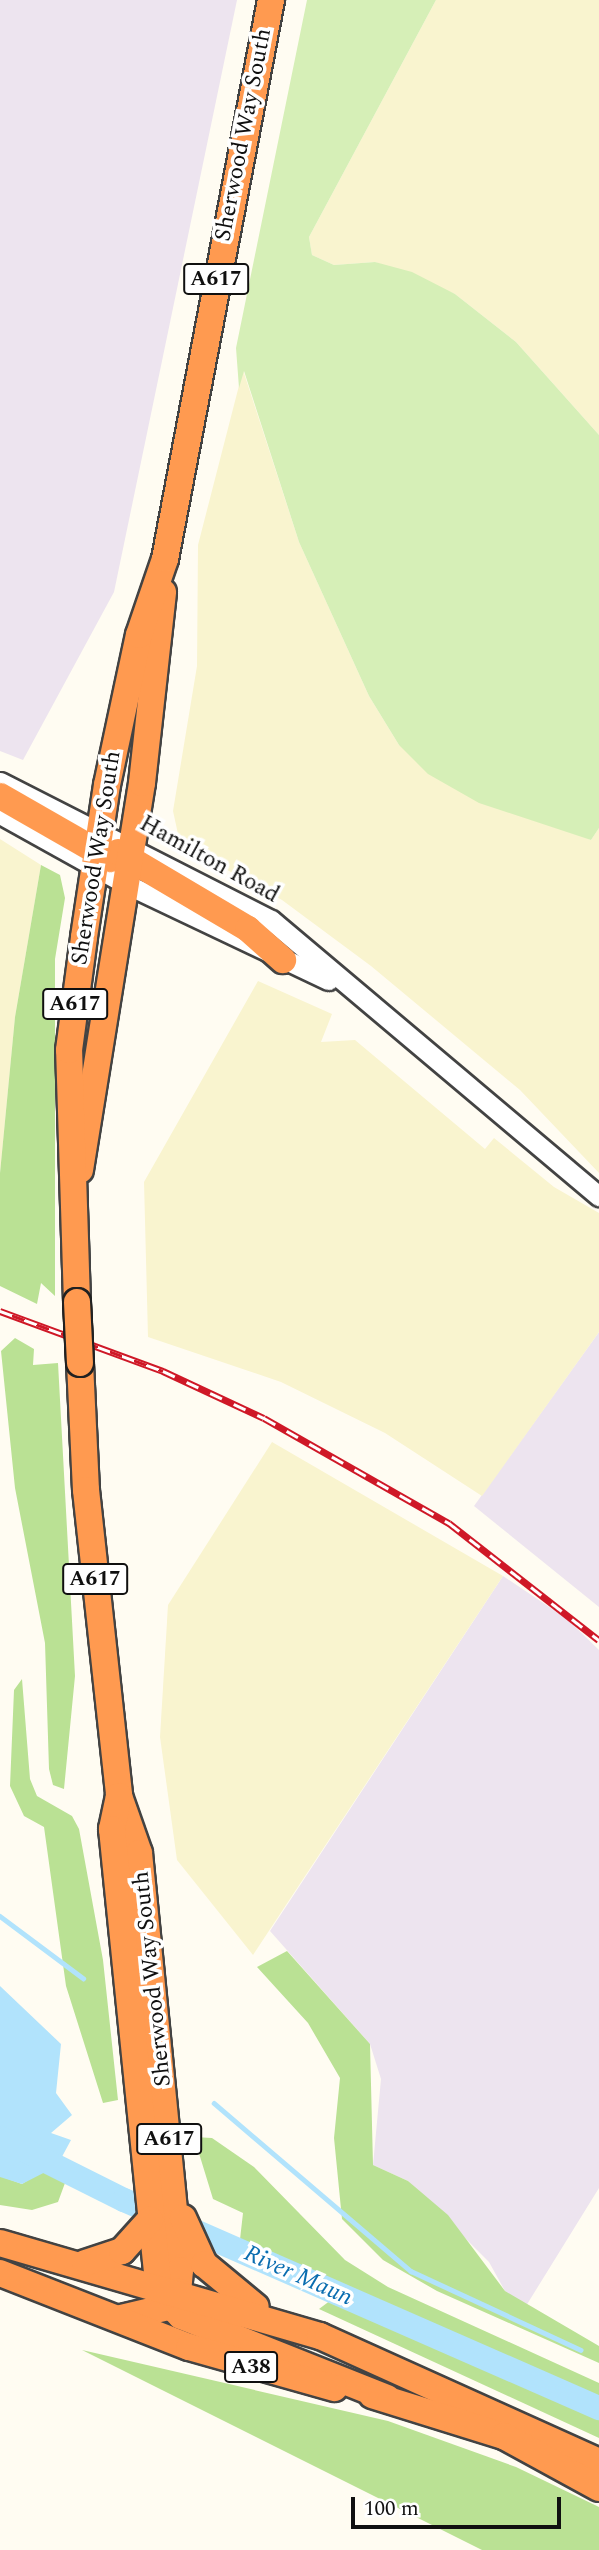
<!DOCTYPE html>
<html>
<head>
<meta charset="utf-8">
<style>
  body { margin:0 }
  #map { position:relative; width:599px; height:2550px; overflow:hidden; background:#fffcf2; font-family:Spectral,serif }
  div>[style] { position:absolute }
  .industrial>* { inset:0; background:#ede4ef }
  .farmland>* { inset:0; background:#f9f4cf }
  .green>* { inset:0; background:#d6efb7 }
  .forest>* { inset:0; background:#bae194 }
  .water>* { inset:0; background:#b1e3fc }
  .stream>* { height:4.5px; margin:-2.25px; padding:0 2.25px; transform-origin:2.25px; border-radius:2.25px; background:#b1e3fc }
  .river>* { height:24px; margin:-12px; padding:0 12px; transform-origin:12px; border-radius:12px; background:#b1e3fc }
  .roads { filter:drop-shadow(2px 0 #434343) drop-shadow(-2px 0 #434343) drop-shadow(0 2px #434343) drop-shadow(0 -2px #434343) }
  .minor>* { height:19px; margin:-9.5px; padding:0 9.5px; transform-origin:9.5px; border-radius:9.5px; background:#fff }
  .highway>* { height:26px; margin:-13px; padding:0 13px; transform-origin:13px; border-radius:13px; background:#ff9a50 }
  .rail>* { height:7px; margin-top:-3.5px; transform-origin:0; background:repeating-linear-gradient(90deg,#fff 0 13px,#cf1827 0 26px); box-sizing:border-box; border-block:2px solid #cf1827 }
  .bridges { filter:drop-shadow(2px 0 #212121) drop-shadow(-2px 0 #212121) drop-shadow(0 2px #212121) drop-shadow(0 -2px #212121) }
  .highway-bridge>* { height:26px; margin:-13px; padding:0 13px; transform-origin:13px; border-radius:13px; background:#ff9a50 }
  span { translate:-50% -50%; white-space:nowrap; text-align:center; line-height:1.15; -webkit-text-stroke:7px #fff; paint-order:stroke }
  .shield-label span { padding:2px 5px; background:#fff; border:2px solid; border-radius:5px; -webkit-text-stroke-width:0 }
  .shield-label { font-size:21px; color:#101010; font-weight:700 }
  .street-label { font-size:23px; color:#101010 }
  .water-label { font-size:24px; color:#0a6db0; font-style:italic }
  .scale { position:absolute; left:351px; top:2497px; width:210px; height:32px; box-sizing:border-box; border:4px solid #101010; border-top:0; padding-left:9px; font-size:21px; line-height:24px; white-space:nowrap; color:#101010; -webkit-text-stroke:5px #fff; paint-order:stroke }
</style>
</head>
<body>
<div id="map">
  <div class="industrial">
    <i style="clip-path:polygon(0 0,237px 0,114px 592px,23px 760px,0 751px)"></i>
    <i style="clip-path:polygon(599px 1332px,599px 1607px,474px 1506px)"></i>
    <i style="clip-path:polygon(503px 1576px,567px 1619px,599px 1650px,599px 2188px,526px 2306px,505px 2291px,489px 2262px,408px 2181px,373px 2165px,381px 2079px,370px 2044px,270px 1931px)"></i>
  </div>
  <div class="farmland">
    <i style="clip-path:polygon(436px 0,599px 0,599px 435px,516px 342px,455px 294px,375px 262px,334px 265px,312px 255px,309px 237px)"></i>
    <i style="clip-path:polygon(243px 370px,299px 542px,369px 696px,399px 745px,591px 840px,599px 828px,599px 1173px,520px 1090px,371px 966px,282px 900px,191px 850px,178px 834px,173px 811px,197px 666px,198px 545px)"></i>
    <i style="clip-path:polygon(0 839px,41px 865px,15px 1017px,0 1173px)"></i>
    <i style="clip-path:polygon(258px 981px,332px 1014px,321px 1042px,355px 1040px,485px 1149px,494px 1138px,554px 1187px,599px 1213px,599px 1332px,482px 1496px,385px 1433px,281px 1382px,148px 1337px,144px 1182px)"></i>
    <i style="clip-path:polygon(272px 1442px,503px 1576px,253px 1955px,177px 1860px,160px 1737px,168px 1605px)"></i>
  </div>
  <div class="green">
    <i style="clip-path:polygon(307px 0,436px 0,309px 237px,312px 255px,334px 265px,375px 262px,412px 272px,455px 294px,516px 342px,599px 435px,599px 828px,591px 840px,479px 803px,428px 774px,399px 745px,369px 696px,299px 542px,244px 371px,239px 388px,236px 348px)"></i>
  </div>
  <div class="forest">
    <i style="clip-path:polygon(41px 865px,60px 875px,65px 898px,55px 959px,55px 1296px,41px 1283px,37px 1304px,0 1286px,0 1173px,15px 1017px)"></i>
    <i style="clip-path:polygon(15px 1338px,34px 1349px,33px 1365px,58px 1363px,75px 1676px,64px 1789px,53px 1785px,49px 1769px,45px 1643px,15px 1488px,1px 1351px)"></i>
    <i style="clip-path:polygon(22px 1679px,30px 1779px,37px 1796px,72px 1816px,79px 1829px,103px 1960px,118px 2100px,103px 2103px,66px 1986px,44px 1827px,24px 1816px,10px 1786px,14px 1690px)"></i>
    <i style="clip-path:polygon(287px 1951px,370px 2044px,373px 2165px,408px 2181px,448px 2215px,505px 2291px,599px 2346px,599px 2363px,437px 2291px,383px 2260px,342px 2219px,334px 2138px,340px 2078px,308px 2023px,257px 1967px)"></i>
    <i style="clip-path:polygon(194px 2137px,212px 2138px,254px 2167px,345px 2260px,388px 2287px,599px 2383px,599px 2438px,319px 2309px,335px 2297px,238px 2257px,243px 2213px,213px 2199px)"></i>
    <i style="clip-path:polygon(45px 2169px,65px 2183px,58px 2202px,32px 2210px,0 2205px,0 2176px,22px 2184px)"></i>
    <i style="clip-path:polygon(82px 2350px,388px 2421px,516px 2467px,599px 2507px,599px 2550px,482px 2550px)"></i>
  </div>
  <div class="water">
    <i style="clip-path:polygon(0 1986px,61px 2044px,56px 2093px,72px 2115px,51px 2133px,71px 2140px,57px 2166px,22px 2184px,0 2177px)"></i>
  </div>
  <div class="stream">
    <i style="left:0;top:1916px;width:104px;rotate:36.8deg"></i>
    <i style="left:214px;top:2103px;width:259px;rotate:40.5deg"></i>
    <i style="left:411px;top:2271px;width:187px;rotate:24.9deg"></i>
  </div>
  <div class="river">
    <i style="left:0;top:2138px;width:139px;rotate:26.6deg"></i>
    <i style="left:124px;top:2200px;width:519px;rotate:23.65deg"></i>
  </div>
  <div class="roads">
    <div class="minor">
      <i style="left:0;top:782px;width:304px;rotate:27deg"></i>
      <i style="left:271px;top:920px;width:429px;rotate:40.1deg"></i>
      <i style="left:0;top:814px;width:144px;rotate:29.1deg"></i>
      <i style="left:126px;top:884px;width:224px;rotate:25.4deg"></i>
    </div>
    <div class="highway">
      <i style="left:0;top:796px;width:127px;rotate:29.8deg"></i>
      <i style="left:118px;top:852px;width:151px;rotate:30.6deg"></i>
      <i style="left:248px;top:929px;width:47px;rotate:41.5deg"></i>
      <i style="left:80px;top:1170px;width:392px;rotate:-80.9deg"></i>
      <i style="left:142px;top:783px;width:192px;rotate:-83.7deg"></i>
      <i style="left:77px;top:1302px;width:252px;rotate:-91.8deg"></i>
      <i style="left:69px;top:1050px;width:114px;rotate:-82.4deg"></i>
      <i style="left:84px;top:937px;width:154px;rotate:-81.4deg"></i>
      <i style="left:107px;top:785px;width:153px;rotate:-78deg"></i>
      <i style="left:139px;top:635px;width:80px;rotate:-71.1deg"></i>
      <i style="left:165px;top:559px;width:569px;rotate:-79.26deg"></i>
      <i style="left:80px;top:1363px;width:127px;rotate:87.3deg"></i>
      <i style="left:86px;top:1490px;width:308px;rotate:83.8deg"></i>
      <i style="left:119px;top:1796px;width:60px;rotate:70.7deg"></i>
      <i style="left:139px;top:1853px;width:419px;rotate:84.4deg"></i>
      <i style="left:180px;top:2270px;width:21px;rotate:95deg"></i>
      <i style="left:178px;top:2291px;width:19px;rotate:122deg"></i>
      <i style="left:168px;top:2307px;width:48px;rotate:166.8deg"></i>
      <i style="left:119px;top:1796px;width:34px;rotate:102deg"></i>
      <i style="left:112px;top:1829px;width:467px;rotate:84.2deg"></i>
      <i style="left:159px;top:2294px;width:31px;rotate:45deg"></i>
      <i style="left:181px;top:2316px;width:222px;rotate:21.7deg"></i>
      <i style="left:183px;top:2218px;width:51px;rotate:65.5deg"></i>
      <i style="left:204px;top:2264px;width:67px;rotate:39.6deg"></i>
      <i style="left:0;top:2243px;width:333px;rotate:16.2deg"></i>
      <i style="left:320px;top:2336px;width:306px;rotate:24.3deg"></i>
      <i style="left:85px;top:2263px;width:39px;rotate:-18deg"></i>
      <i style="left:122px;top:2251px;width:42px;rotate:-47.9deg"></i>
      <i style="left:0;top:2273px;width:203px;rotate:21.4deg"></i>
      <i style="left:189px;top:2347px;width:151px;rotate:15.8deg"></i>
      <i style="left:372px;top:2395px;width:138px;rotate:17.3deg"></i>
      <i style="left:504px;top:2436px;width:108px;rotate:28.7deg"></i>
    </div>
  </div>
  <div class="rail">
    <i style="left:0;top:1311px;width:174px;rotate:20.2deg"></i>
    <i style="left:163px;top:1371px;width:111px;rotate:25deg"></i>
    <i style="left:264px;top:1418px;width:213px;rotate:29.6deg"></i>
    <i style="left:449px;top:1523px;width:190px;rotate:38deg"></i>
  </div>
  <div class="bridges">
    <div class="highway-bridge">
      <i style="left:77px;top:1302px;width:61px;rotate:87.2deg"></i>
    </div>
  </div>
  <div class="shield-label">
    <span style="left:216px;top:279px">A617</span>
    <span style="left:75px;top:1004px">A617</span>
    <span style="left:95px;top:1579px">A617</span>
    <span style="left:169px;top:2139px">A617</span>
    <span style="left:251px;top:2367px">A38</span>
  </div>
  <div class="street-label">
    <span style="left:244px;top:135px;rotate:-79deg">Sherwood Way South</span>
    <span style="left:97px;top:858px;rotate:-81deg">Sherwood Way South</span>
    <span style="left:209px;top:860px;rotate:29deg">Hamilton Road</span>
    <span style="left:153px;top:1979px;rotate:-96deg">Sherwood Way South</span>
  </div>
  <div class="water-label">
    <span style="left:298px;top:2276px;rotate:24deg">River Maun</span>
  </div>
  <div class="scale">100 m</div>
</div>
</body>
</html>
